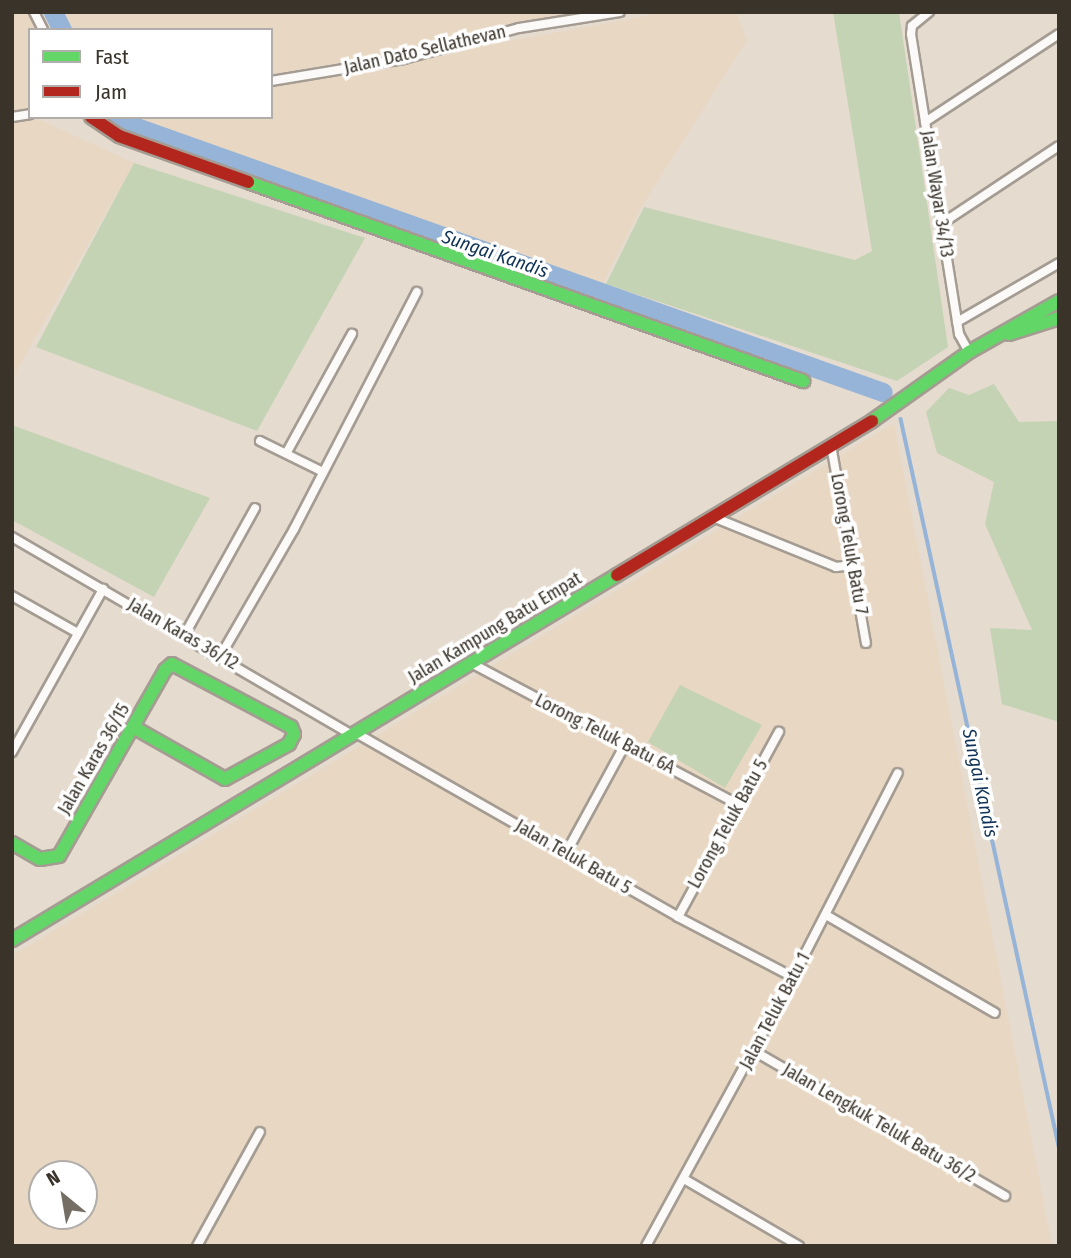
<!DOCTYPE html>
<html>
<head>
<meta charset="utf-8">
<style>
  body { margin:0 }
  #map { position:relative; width:1071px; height:1258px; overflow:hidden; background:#e5dbcf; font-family:"Fira Sans Condensed",sans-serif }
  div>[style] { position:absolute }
  .built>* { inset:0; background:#e8d7c2 }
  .green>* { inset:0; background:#c4d3b4 }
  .stream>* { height:3.5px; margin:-1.75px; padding:0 1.75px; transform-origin:1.75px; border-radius:1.75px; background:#96b4d7 }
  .river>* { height:19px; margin:-9.5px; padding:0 9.5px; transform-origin:9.5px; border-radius:9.5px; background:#96b4d7 }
  .roads { filter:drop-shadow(2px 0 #a49c92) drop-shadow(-2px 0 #a49c92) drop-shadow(0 2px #a49c92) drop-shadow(0 -2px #a49c92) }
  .street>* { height:8px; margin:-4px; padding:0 4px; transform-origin:4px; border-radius:4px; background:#fbfaf8 }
  .fast>* { height:12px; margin:-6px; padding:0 6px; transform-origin:6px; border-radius:6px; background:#63d668 }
  .jam>* { height:12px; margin:-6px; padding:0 6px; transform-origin:6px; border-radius:6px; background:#b3261e }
  span { translate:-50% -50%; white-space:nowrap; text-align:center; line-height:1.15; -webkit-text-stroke:7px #fff; paint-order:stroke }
  .street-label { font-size:18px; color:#39332a }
  .water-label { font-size:19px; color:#103256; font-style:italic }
  .frame { position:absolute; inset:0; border:14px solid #39332a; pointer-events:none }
  .legend { position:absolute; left:28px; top:28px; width:245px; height:91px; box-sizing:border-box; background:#fff; border:2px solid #b0adaa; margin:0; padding:9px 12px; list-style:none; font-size:21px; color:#39332a }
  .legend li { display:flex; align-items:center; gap:14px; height:35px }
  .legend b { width:35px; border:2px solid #b0adaa }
  .north { position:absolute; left:28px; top:1160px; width:70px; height:70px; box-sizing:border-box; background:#fff; border:2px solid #b0adaa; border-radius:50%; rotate:330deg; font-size:19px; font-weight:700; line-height:28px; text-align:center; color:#39332a }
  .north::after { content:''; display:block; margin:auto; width:24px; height:32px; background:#756e64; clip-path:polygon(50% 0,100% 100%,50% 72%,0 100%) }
</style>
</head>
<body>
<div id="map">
  <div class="built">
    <i style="clip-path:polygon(12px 12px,27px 12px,36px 30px,30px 30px,30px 109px,12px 112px)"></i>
    <i style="clip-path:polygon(58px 12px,580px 12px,495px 26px,408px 51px,271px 74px,271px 30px,67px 30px)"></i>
    <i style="clip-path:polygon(667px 12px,736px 12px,747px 40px,642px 206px,601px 287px,115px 117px,271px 117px,271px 85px)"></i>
    <i style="clip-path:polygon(36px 118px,134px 163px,12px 379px,12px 123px)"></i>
    <i style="clip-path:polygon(evenodd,894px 423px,1052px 1246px,12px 1246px,12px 956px,894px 423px,42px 1174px,84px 1174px,84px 1216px,42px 1216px,42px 1174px)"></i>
  </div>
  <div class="green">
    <i style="clip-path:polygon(833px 12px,899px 12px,948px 347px,897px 381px,606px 284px,644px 207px,855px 260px,872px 251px)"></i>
    <i style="clip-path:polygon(134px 163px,365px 238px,257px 431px,36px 347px)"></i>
    <i style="clip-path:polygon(994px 384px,1019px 422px,1059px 421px,1059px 722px,1002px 704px,990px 628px,1032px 630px,985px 524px,994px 482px,937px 453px,926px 412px,949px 388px,969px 395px)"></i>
    <i style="clip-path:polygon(12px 425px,210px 498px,154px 597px,12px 520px)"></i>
    <i style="clip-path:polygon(680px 685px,762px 725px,725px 788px,648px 742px)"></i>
  </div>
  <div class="stream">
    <i style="left:901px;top:419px;width:744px;rotate:77.74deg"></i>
  </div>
  <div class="river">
    <i style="left:53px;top:12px;width:20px;rotate:63deg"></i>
    <i style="left:108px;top:117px;width:822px;rotate:19.54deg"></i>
  </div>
  <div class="roads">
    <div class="street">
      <i style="left:34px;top:12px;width:20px;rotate:63deg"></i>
      <i style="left:929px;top:12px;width:22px;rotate:141deg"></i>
      <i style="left:912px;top:26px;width:8px;rotate:97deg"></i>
      <i style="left:911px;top:34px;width:304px;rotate:80.9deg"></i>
      <i style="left:959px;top:334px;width:21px;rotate:61deg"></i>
      <i style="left:271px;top:81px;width:135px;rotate:-9.4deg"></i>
      <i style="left:404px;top:59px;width:119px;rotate:-15.1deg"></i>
      <i style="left:519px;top:28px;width:102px;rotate:-9deg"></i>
      <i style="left:12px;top:117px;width:18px;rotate:-9deg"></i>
      <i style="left:925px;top:122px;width:160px;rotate:-33.3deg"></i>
      <i style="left:941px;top:224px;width:141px;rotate:-33.5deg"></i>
      <i style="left:957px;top:322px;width:118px;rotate:-30deg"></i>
      <i style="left:260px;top:441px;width:68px;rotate:26.2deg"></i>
      <i style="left:831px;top:445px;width:201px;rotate:80deg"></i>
      <i style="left:287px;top:452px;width:135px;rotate:-61.2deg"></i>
      <i style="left:713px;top:517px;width:133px;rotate:22.1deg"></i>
      <i style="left:836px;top:567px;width:17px;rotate:-7deg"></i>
      <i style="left:12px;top:537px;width:393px;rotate:30.2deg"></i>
      <i style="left:12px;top:596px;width:76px;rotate:29.3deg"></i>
      <i style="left:185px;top:634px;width:144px;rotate:-60.9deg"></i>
      <i style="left:221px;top:655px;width:146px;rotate:-59.9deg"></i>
      <i style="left:294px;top:529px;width:267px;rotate:-62.6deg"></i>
      <i style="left:471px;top:663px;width:303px;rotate:27.9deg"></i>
      <i style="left:356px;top:733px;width:371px;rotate:29.7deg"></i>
      <i style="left:678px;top:917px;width:130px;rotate:27.6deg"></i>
      <i style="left:12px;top:752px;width:187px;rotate:-60.8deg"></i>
      <i style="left:566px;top:853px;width:125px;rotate:-61.4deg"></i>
      <i style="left:826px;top:915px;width:195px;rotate:30.1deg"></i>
      <i style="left:678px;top:917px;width:211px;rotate:-61.4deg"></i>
      <i style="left:754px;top:1051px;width:290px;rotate:30deg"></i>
      <i style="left:684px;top:1179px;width:133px;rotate:30.2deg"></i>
      <i style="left:197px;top:1246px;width:130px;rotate:-61.1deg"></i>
      <i style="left:646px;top:1246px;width:307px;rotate:-61.3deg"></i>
      <i style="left:793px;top:977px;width:229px;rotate:-62.8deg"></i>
    </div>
    <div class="fast">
      <i style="left:248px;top:182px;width:590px;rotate:19.73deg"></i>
      <i style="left:1009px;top:334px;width:52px;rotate:-17.7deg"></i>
      <i style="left:872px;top:421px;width:119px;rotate:-35.4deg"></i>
      <i style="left:969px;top:352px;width:103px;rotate:-29.5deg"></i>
      <i style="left:12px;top:843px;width:32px;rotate:30deg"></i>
      <i style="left:40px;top:859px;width:19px;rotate:-9deg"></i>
      <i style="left:59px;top:856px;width:214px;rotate:-60.3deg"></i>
      <i style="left:165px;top:670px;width:9px;rotate:-41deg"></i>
      <i style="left:172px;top:664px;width:135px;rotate:27.9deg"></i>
      <i style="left:291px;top:727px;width:8px;rotate:67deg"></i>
      <i style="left:294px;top:734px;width:11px;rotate:117deg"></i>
      <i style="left:289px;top:744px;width:73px;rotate:151.3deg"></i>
      <i style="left:225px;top:779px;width:106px;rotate:-150.5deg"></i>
      <i style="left:12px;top:940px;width:707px;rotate:-31.1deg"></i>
    </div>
    <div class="jam">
      <i style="left:91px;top:117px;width:34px;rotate:34deg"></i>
      <i style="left:119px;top:136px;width:137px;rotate:19.6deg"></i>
      <i style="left:617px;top:575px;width:298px;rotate:-31.1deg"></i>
    </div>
  </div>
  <div class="street-label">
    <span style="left:425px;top:50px;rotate:-13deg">Jalan Dato Sellathevan</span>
    <span style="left:937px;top:194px;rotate:81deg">Jalan Wayar 34/13</span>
    <span style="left:849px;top:544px;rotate:80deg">Lorong Teluk Batu 7</span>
    <span style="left:495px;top:628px;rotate:-31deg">Jalan Kampung Batu Empat</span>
    <span style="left:183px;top:634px;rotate:30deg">Jalan Karas 36/12</span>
    <span style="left:605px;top:734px;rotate:27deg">Lorong Teluk Batu 6A</span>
    <span style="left:94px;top:759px;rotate:-60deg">Jalan Karas 36/15</span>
    <span style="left:728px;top:824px;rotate:-61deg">Lorong Teluk Batu 5</span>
    <span style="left:573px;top:857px;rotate:30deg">Jalan Teluk Batu 5</span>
    <span style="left:775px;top:1011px;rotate:-62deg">Jalan Teluk Batu 1</span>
    <span style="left:879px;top:1123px;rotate:30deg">Jalan Lengkuk Teluk Batu 36/2</span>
  </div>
  <div class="water-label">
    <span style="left:495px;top:254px;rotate:19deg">Sungai Kandis</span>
    <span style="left:980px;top:783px;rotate:78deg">Sungai Kandis</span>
  </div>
  <div class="frame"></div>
  <ul class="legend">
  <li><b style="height:9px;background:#63d668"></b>Fast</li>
  <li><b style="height:9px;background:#b3261e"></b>Jam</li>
  </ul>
  <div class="north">N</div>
</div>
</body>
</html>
